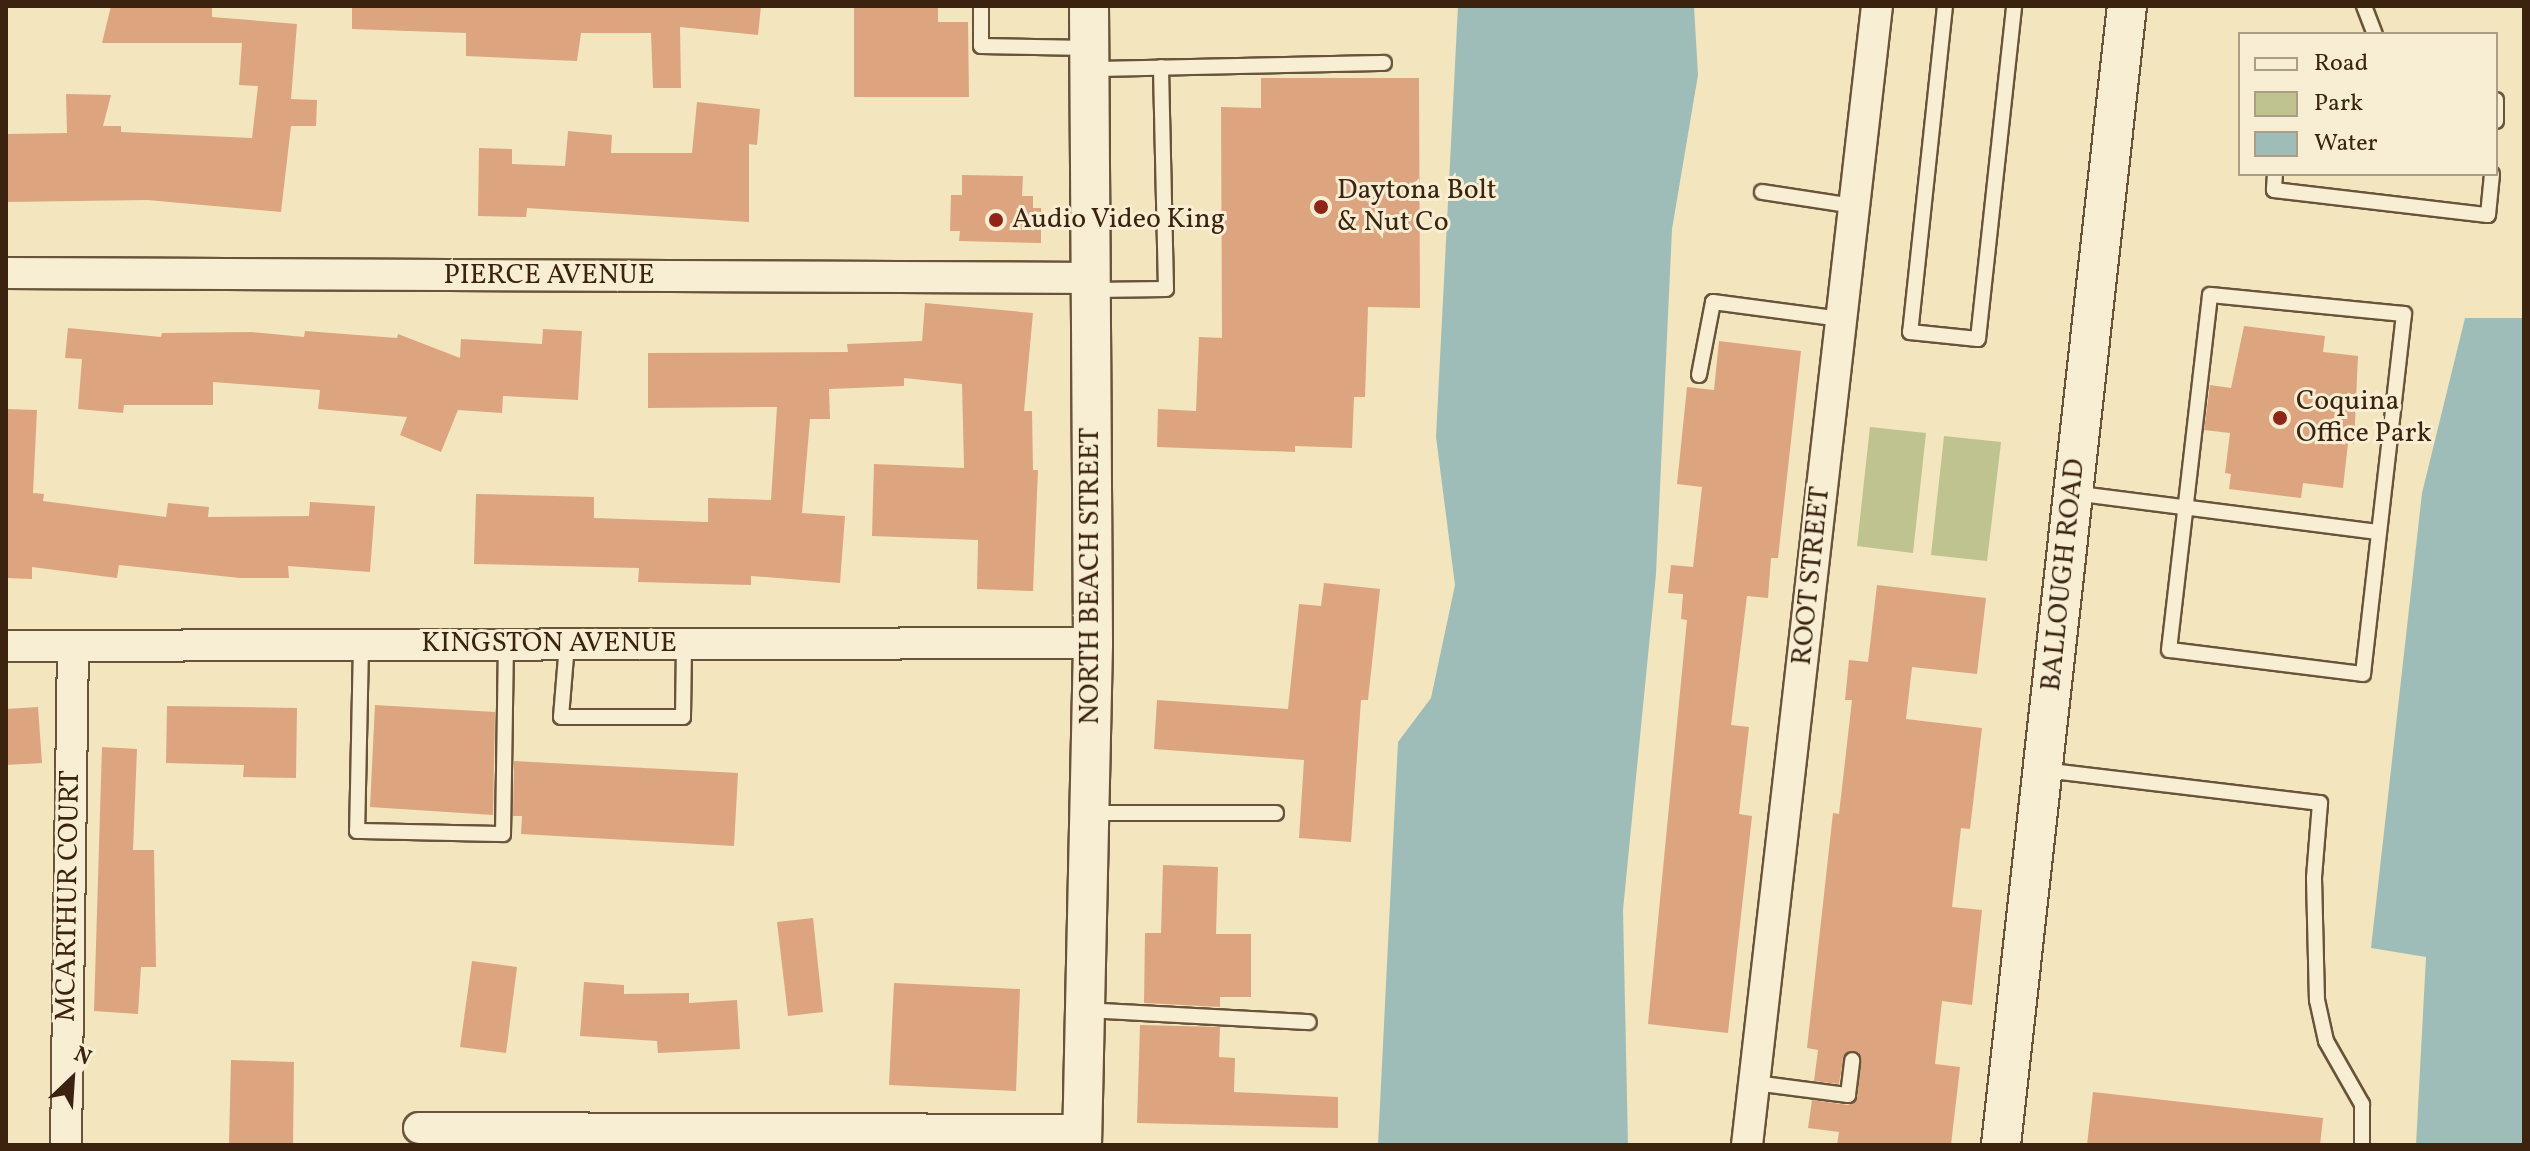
<!DOCTYPE html>
<html>
<head>
<meta charset="utf-8">
<style>
  body { margin:0 }
  #map { position:relative; width:2530px; height:1151px; overflow:hidden; background:#f3e5bd; font-family:Vollkorn,serif }
  div>[style] { position:absolute }
  .green>* { inset:0; background:#bec38f }
  .water>* { inset:0; background:#9ebdb9 }
  .building>* { inset:0; background:#dda57f }
  .roads { filter:drop-shadow(2px 0 #69543a) drop-shadow(-2px 0 #69543a) drop-shadow(0 2px #69543a) drop-shadow(0 -2px #69543a) }
  .service>* { height:14px; margin:-7px; padding:0 7px; transform-origin:7px; border-radius:7px; background:#f7eed4 }
  .minor>* { height:30px; margin:-15px; padding:0 15px; transform-origin:15px; border-radius:15px; background:#f7eed4 }
  .tertiary>* { height:38px; margin:-19px; padding:0 19px; transform-origin:19px; border-radius:19px; background:#f7eed4 }
  .dots>* { width:22px; height:22px; translate:-50% -50%; box-sizing:border-box; border:4px solid #f7eed4; border-radius:50% }
  span { translate:-50% -50%; white-space:nowrap; text-align:center; line-height:1.15; -webkit-text-stroke:6px #f7eed4; paint-order:stroke }
  .poi-label { font-size:28px; color:#3b230f }
  .left { translate:0 -50%; text-align:left }
  .street-label { font-size:28px; color:#3b230f }
  .frame { position:absolute; inset:0; border:8px solid #3b230f; pointer-events:none }
  .legend { position:absolute; left:2238px; top:32px; width:260px; height:144px; box-sizing:border-box; background:#f7eed4; border:2px solid #ac9d85; margin:0; padding:10px 14px; list-style:none; font-size:24px; color:#3b230f }
  .legend li { display:flex; align-items:center; gap:16px; height:40px }
  .legend b { width:40px; border:2px solid #ac9d85 }
  .north { position:absolute; left:32px; top:1039px; width:80px; height:80px; -webkit-text-stroke:6px #f7eed4; paint-order:stroke; rotate:25deg; font-size:22px; font-weight:700; line-height:32px; text-align:center; color:#3b230f }
  .north::after { content:''; display:block; margin:auto; width:28px; height:36px; background:#3b230f; clip-path:polygon(50% 0,100% 100%,50% 72%,0 100%) }
</style>
</head>
<body>
<div id="map">
  <div class="green">
    <i style="clip-path:polygon(1870px 427px,1926px 433px,1913px 553px,1857px 546px)"></i>
    <i style="clip-path:polygon(1944px 436px,2001px 442px,1987px 561px,1931px 555px)"></i>
  </div>
  <div class="water">
    <i style="clip-path:polygon(1458px 6px,1694px 6px,1698px 75px,1672px 229px,1656px 574px,1623px 910px,1628px 1145px,1378px 1145px,1398px 742px,1431px 698px,1455px 585px,1436px 437px)"></i>
    <i style="clip-path:polygon(2465px 318px,2524px 318px,2524px 1145px,2416px 1145px,2426px 957px,2371px 948px,2422px 493px)"></i>
  </div>
  <div class="building">
    <i style="clip-path:polygon(111px 6px,212px 6px,212px 17px,297px 24px,291px 99px,317px 100px,316px 126px,291px 126px,281px 212px,147px 200px,6px 202px,6px 134px,67px 133px,66px 94px,111px 95px,103px 126px,121px 126px,121px 132px,252px 138px,258px 86px,239px 85px,242px 43px,102px 43px)"></i>
    <i style="clip-path:polygon(352px 6px,761px 6px,758px 35px,680px 27px,681px 88px,653px 88px,651px 33px,581px 33px,577px 61px,466px 56px,466px 33px,352px 29px)"></i>
    <i style="clip-path:polygon(854px 6px,938px 6px,938px 22px,968px 22px,969px 97px,854px 97px)"></i>
    <i style="clip-path:polygon(1261px 78px,1419px 78px,1420px 308px,1368px 307px,1365px 397px,1354px 397px,1352px 448px,1295px 446px,1295px 452px,1157px 447px,1158px 409px,1196px 411px,1199px 337px,1222px 338px,1221px 107px,1261px 108px)"></i>
    <i style="clip-path:polygon(697px 102px,760px 109px,757px 145px,749px 144px,749px 222px,527px 208px,526px 217px,478px 216px,479px 148px,512px 149px,512px 164px,565px 166px,568px 131px,612px 135px,611px 153px,692px 153px)"></i>
    <i style="clip-path:polygon(962px 175px,1023px 176px,1022px 196px,1033px 196px,1033px 208px,1041px 208px,1041px 243px,959px 241px,960px 231px,950px 231px,951px 195px,962px 195px)"></i>
    <i style="clip-path:polygon(925px 303px,1033px 313px,1024px 411px,1032px 411px,1033px 470px,1038px 470px,1033px 591px,977px 589px,978px 540px,872px 536px,874px 464px,964px 468px,962px 384px,904px 378px,904px 386px,829px 389px,830px 419px,810px 419px,802px 513px,845px 516px,840px 583px,751px 576px,751px 585px,638px 582px,639px 568px,474px 564px,476px 494px,594px 497px,594px 518px,708px 522px,708px 498px,771px 500px,777px 407px,648px 408px,648px 353px,848px 352px,847px 344px,922px 341px)"></i>
    <i style="clip-path:polygon(2244px 326px,2325px 336px,2323px 352px,2358px 356px,2354px 444px,2348px 443px,2343px 488px,2303px 483px,2301px 498px,2229px 489px,2231px 474px,2225px 473px,2230px 433px,2204px 430px,2210px 385px,2231px 388px)"></i>
    <i style="clip-path:polygon(68px 328px,161px 337px,162px 333px,251px 332px,304px 337px,305px 331px,397px 338px,398px 334px,460px 358px,461px 339px,542px 344px,543px 329px,582px 331px,578px 400px,503px 396px,502px 413px,458px 410px,441px 452px,400px 435px,407px 417px,318px 409px,320px 390px,213px 382px,213px 405px,124px 405px,123px 413px,78px 409px,82px 359px,65px 358px)"></i>
    <i style="clip-path:polygon(1719px 341px,1801px 351px,1778px 558px,1771px 558px,1768px 598px,1747px 596px,1731px 725px,1749px 727px,1739px 814px,1752px 816px,1728px 1033px,1648px 1024px,1687px 620px,1681px 619px,1683px 594px,1668px 593px,1671px 565px,1693px 567px,1702px 487px,1677px 484px,1687px 387px,1714px 390px)"></i>
    <i style="clip-path:polygon(6px 409px,37px 410px,33px 493px,44px 494px,43px 501px,166px 517px,168px 503px,209px 507px,208px 517px,309px 516px,310px 502px,375px 506px,370px 572px,288px 566px,289px 578px,240px 578px,119px 565px,117px 578px,32px 567px,32px 579px,6px 578px)"></i>
    <i style="clip-path:polygon(1324px 583px,1380px 589px,1368px 700px,1361px 700px,1351px 842px,1299px 838px,1304px 760px,1154px 749px,1157px 700px,1288px 709px,1299px 604px,1321px 606px)"></i>
    <i style="clip-path:polygon(1877px 585px,1986px 598px,1977px 674px,1912px 667px,1906px 719px,1982px 728px,1970px 829px,1961px 828px,1952px 907px,1982px 910px,1972px 1005px,1942px 1001px,1935px 1064px,1960px 1067px,1951px 1145px,1837px 1145px,1839px 1132px,1808px 1128px,1812px 1100px,1848px 1105px,1858px 1096px,1859px 1052px,1844px 1055px,1839px 1084px,1814px 1081px,1818px 1050px,1807px 1048px,1833px 813px,1839px 814px,1852px 700px,1845px 700px,1849px 660px,1868px 662px)"></i>
    <i style="clip-path:polygon(375px 705px,495px 712px,493px 815px,370px 807px)"></i>
    <i style="clip-path:polygon(167px 706px,297px 708px,296px 778px,243px 777px,244px 765px,166px 763px)"></i>
    <i style="clip-path:polygon(38px 707px,42px 763px,6px 765px,6px 709px)"></i>
    <i style="clip-path:polygon(102px 747px,137px 749px,133px 850px,154px 850px,156px 967px,141px 967px,138px 1014px,94px 1011px)"></i>
    <i style="clip-path:polygon(514px 761px,738px 773px,734px 846px,521px 834px,522px 816px,513px 816px)"></i>
    <i style="clip-path:polygon(1163px 865px,1218px 867px,1216px 934px,1251px 934px,1251px 997px,1220px 997px,1220px 1007px,1144px 1003px,1145px 933px,1161px 933px)"></i>
    <i style="clip-path:polygon(813px 918px,823px 1012px,788px 1016px,777px 922px)"></i>
    <i style="clip-path:polygon(472px 961px,517px 967px,506px 1053px,460px 1047px)"></i>
    <i style="clip-path:polygon(584px 982px,624px 985px,624px 994px,689px 993px,689px 1003px,737px 1000px,740px 1049px,658px 1053px,657px 1041px,580px 1036px)"></i>
    <i style="clip-path:polygon(894px 983px,1020px 989px,1016px 1091px,889px 1085px)"></i>
    <i style="clip-path:polygon(1140px 1025px,1220px 1027px,1219px 1057px,1235px 1058px,1234px 1092px,1338px 1097px,1338px 1128px,1137px 1123px)"></i>
    <i style="clip-path:polygon(231px 1060px,294px 1062px,293px 1145px,229px 1145px)"></i>
    <i style="clip-path:polygon(2093px 1092px,2323px 1118px,2320px 1145px,2087px 1145px)"></i>
  </div>
  <div class="roads">
    <div class="service">
      <i style="left:981px;top:6px;width:40px;rotate:90deg"></i>
      <i style="left:981px;top:46px;width:107px;rotate:1.1deg"></i>
      <i style="left:1945px;top:6px;width:328px;rotate:96.1deg"></i>
      <i style="left:1910px;top:332px;width:68px;rotate:5.9deg"></i>
      <i style="left:1978px;top:339px;width:335px;rotate:-83.8deg"></i>
      <i style="left:2364px;top:6px;width:30px;rotate:69deg"></i>
      <i style="left:1093px;top:69px;width:291px;rotate:-1.2deg"></i>
      <i style="left:2496px;top:100px;width:21px;rotate:90deg"></i>
      <i style="left:2275px;top:174px;width:16px;rotate:94deg"></i>
      <i style="left:2274px;top:190px;width:215px;rotate:6.7deg"></i>
      <i style="left:2488px;top:215px;width:41px;rotate:-84.4deg"></i>
      <i style="left:1762px;top:192px;width:93px;rotate:8.7deg"></i>
      <i style="left:1093px;top:290px;width:73px;rotate:-0.8deg"></i>
      <i style="left:1166px;top:289px;width:222px;rotate:-91.3deg"></i>
      <i style="left:2210px;top:295px;width:195px;rotate:5.6deg"></i>
      <i style="left:2404px;top:314px;width:362px;rotate:96.5deg"></i>
      <i style="left:2363px;top:674px;width:195px;rotate:-172.9deg"></i>
      <i style="left:2169px;top:650px;width:357px;rotate:-83.4deg"></i>
      <i style="left:1699px;top:375px;width:74px;rotate:-79.1deg"></i>
      <i style="left:1713px;top:302px;width:129px;rotate:7.6deg"></i>
      <i style="left:2073px;top:493px;width:308px;rotate:7.3deg"></i>
      <i style="left:567px;top:644px;width:73px;rotate:94.7deg"></i>
      <i style="left:561px;top:717px;width:122px"></i>
      <i style="left:683px;top:717px;width:73px;rotate:-89.2deg"></i>
      <i style="left:361px;top:645px;width:186px;rotate:91.2deg"></i>
      <i style="left:357px;top:831px;width:146px;rotate:1.2deg"></i>
      <i style="left:503px;top:834px;width:191px;rotate:-89.1deg"></i>
      <i style="left:2043px;top:770px;width:279px;rotate:6.8deg"></i>
      <i style="left:2320px;top:803px;width:75px;rotate:94.6deg"></i>
      <i style="left:2314px;top:878px;width:122px;rotate:88.6deg"></i>
      <i style="left:2317px;top:1000px;width:42px;rotate:77.6deg"></i>
      <i style="left:2326px;top:1041px;width:73px;rotate:60.3deg"></i>
      <i style="left:2362px;top:1104px;width:41px;rotate:90deg"></i>
      <i style="left:1089px;top:813px;width:187px"></i>
      <i style="left:1085px;top:1010px;width:224px;rotate:3.1deg"></i>
      <i style="left:1755px;top:1083px;width:94px;rotate:7.4deg"></i>
      <i style="left:1848px;top:1095px;width:35px;rotate:-83deg"></i>
    </div>
    <div class="minor">
      <i style="left:6px;top:273px;width:1087px;rotate:0.26deg"></i>
      <i style="left:6px;top:646px;width:1087px;rotate:-0.16deg"></i>
      <i style="left:419px;top:1128px;width:664px;rotate:0.17deg"></i>
      <i style="left:66px;top:1145px;width:499px;rotate:-89.2deg"></i>
      <i style="left:1747px;top:1145px;width:1146px;rotate:-83.49deg"></i>
    </div>
    <div class="tertiary">
      <i style="left:1082px;top:1145px;width:502px;rotate:-88.74deg"></i>
      <i style="left:1093px;top:643px;width:637px;rotate:-90.36deg"></i>
      <i style="left:2001px;top:1145px;width:1146px;rotate:-83.69deg"></i>
    </div>
  </div>
  <div class="dots">
    <i style="left:1321px;top:207px;background:#8f2418"></i>
    <i style="left:996px;top:220px;background:#8f2418"></i>
    <i style="left:2280px;top:418px;background:#8f2418"></i>
  </div>
  <div class="poi-label">
    <span class="left" style="left:1337px;top:207px">Daytona Bolt<br>&amp; Nut Co</span>
    <span class="left" style="left:1012px;top:220px">Audio Video King</span>
    <span class="left" style="left:2296px;top:418px">Coquina<br>Office Park</span>
  </div>
  <div class="street-label">
    <span style="left:549px;top:276px">PIERCE AVENUE</span>
    <span style="left:2064px;top:575px;rotate:-84deg">BALLOUGH ROAD</span>
    <span style="left:1091px;top:576px;rotate:-90deg">NORTH BEACH STREET</span>
    <span style="left:1812px;top:576px;rotate:-84deg">ROOT STREET</span>
    <span style="left:549px;top:644px">KINGSTON AVENUE</span>
    <span style="left:69px;top:896px;rotate:-89deg">MCARTHUR COURT</span>
  </div>
  <div class="frame"></div>
  <ul class="legend">
  <li><b style="height:10px;background:#f7eed4"></b>Road</li>
  <li><b style="height:22px;background:#bec38f"></b>Park</li>
  <li><b style="height:22px;background:#9ebdb9"></b>Water</li>
  </ul>
  <div class="north">N</div>
</div>
</body>
</html>
